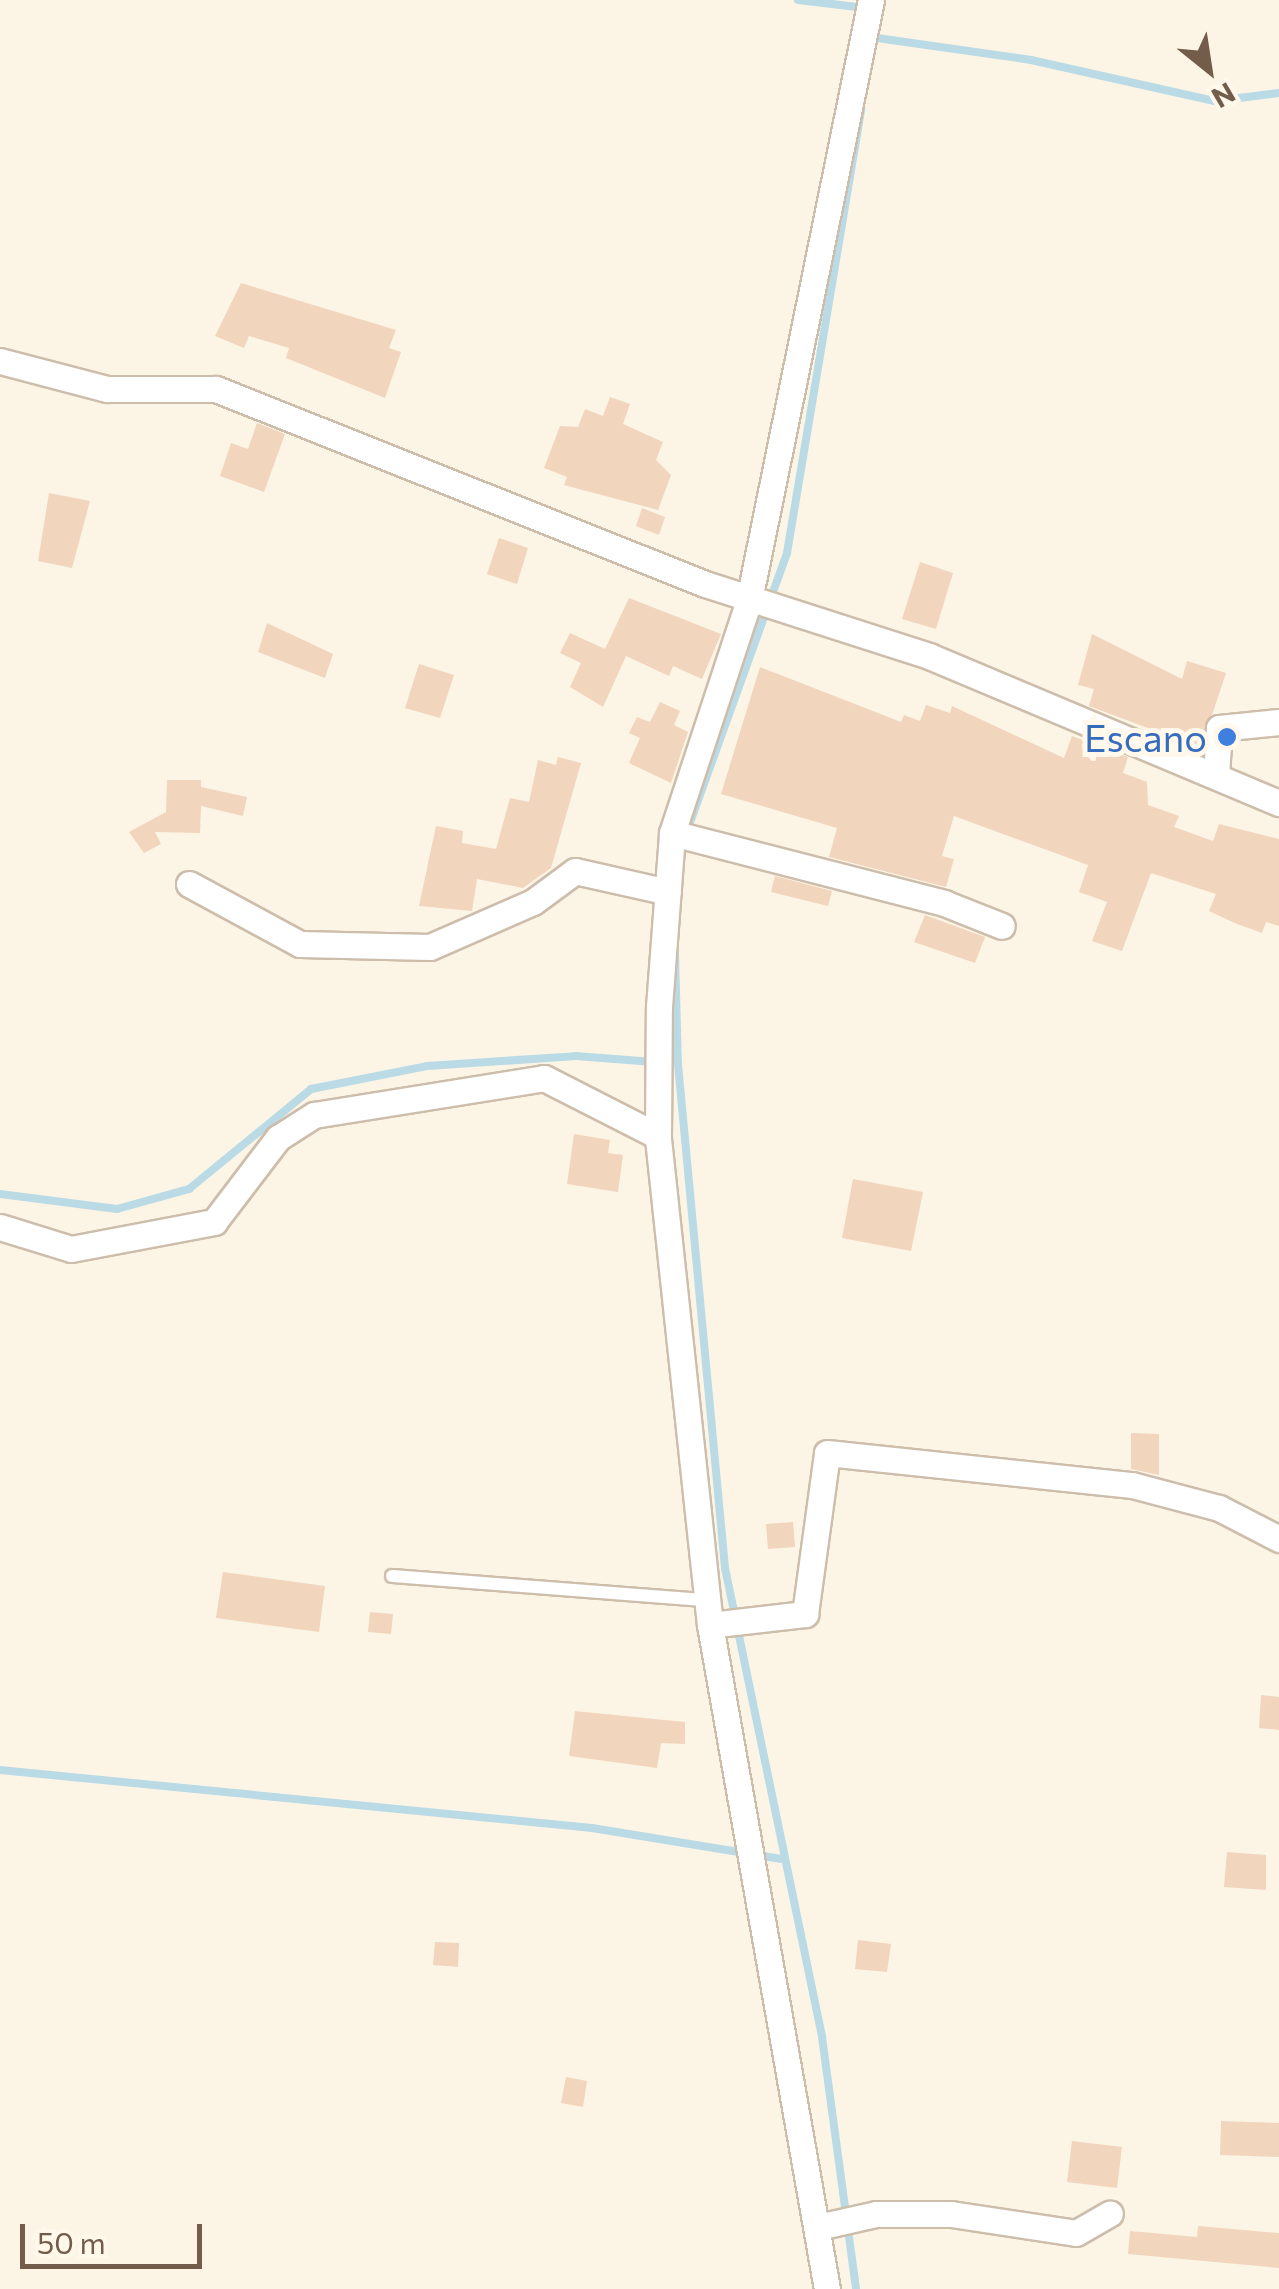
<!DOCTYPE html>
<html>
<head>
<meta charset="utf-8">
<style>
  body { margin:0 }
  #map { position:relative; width:1279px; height:2289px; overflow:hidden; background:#fcf5e5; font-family:Commissioner,sans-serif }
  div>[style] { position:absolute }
  .stream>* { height:8px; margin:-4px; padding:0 4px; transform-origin:4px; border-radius:4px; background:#badbe5 }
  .building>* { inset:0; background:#f1d5bd }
  .roads { filter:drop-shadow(2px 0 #cdbdab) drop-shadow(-2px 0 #cdbdab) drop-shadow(0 2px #cdbdab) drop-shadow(0 -2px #cdbdab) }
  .lane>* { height:12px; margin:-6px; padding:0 6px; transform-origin:6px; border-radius:6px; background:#fff }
  .street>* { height:25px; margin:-12.5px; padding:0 12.5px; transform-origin:12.5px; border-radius:12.5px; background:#fff }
  .dots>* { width:28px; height:28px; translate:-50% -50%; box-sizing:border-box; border:5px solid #fff8eb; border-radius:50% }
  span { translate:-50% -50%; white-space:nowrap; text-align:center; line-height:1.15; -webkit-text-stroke:10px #fff8eb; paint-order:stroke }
  .shop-label { font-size:38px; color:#366cbe }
  .right { translate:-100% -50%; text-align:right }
  .north { position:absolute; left:1159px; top:20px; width:100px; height:100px; -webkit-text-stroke:8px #fff8eb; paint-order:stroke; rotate:150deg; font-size:28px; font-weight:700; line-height:40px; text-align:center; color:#745c4a }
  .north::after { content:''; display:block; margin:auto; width:35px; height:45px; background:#745c4a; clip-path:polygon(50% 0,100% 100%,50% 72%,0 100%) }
  .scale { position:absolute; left:20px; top:2224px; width:182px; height:45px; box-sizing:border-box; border:5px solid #745c4a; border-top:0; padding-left:12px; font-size:30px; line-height:35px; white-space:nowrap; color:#745c4a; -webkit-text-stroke:8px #fff8eb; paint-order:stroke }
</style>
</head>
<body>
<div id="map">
  <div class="stream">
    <i style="left:798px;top:0;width:68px;rotate:6.7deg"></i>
    <i style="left:870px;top:37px;width:163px;rotate:8.1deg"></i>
    <i style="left:1031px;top:60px;width:189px;rotate:12.6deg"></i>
    <i style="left:1215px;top:101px;width:64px;rotate:-7.1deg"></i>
    <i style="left:687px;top:831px;width:295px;rotate:-70.2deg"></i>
    <i style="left:787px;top:553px;width:450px;rotate:-80.5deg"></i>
    <i style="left:675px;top:953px;width:111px;rotate:88.5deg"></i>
    <i style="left:678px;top:1064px;width:506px;rotate:84.67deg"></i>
    <i style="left:725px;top:1568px;width:479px;rotate:78.3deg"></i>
    <i style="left:822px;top:2037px;width:254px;rotate:82.3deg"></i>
    <i style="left:0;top:1194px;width:118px;rotate:7.3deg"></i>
    <i style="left:117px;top:1209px;width:75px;rotate:-15.5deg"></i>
    <i style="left:189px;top:1189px;width:158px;rotate:-39.3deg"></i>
    <i style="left:311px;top:1089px;width:118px;rotate:-11.2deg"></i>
    <i style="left:427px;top:1066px;width:149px;rotate:-3.8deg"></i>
    <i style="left:576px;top:1056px;width:78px;rotate:4.4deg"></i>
    <i style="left:0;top:1770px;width:595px;rotate:5.6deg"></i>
    <i style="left:592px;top:1828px;width:192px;rotate:9.3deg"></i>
  </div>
  <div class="building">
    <i style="clip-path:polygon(241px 283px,396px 330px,389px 348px,401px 352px,385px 398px,286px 358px,289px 348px,249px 336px,244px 348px,215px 336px)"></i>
    <i style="clip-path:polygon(610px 397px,630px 404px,623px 424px,663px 442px,656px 460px,671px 475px,658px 510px,564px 485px,567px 477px,544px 468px,560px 426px,578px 427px,585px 409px,603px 416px)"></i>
    <i style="clip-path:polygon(257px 423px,285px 434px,264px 492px,220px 476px,231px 443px,248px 449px)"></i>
    <i style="clip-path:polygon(49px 493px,90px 501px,72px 568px,38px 561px)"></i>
    <i style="clip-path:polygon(642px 508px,665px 517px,659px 535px,636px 526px)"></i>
    <i style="clip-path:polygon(499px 538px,528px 548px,517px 584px,487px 574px)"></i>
    <i style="clip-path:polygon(920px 562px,953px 573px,936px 629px,902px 619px)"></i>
    <i style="clip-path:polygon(629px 598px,721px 634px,702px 679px,673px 666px,669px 676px,626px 656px,603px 707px,570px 687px,581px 663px,560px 653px,570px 633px,605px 649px)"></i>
    <i style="clip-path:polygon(267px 623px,333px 654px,325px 678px,258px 652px)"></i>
    <i style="clip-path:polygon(1092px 634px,1182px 679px,1187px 661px,1226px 673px,1201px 748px,1089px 706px,1094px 689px,1078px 685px)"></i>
    <i style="clip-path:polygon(419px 664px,454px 675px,440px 718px,405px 708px)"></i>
    <i style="clip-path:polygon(760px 667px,901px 722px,904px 715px,920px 721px,926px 705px,950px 713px,952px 706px,1064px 758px,1072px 736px,1128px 757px,1123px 773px,1147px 782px,1148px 805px,1179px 816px,1174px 827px,1213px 841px,1219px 824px,1279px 839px,1279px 926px,1266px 922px,1262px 933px,1237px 924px,1209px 911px,1216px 894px,1151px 873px,1122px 951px,1092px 941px,1107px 902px,1079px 892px,1088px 865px,954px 816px,942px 856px,954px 859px,946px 887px,829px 857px,837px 828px,721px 794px)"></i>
    <i style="clip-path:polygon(660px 702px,680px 711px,674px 725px,688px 732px,671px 783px,629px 763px,640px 738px,629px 733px,637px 717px,650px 722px)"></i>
    <i style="clip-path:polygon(558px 757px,581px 763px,551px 868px,523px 888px,477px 879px,472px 911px,419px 906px,436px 826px,463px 831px,462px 843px,496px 849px,510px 798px,529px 802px,538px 760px,556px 765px)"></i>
    <i style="clip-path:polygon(167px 780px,201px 780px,201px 787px,247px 797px,243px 816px,201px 806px,200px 833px,155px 832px,161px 844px,144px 853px,129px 832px,166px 812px)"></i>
    <i style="clip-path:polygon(775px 876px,832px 891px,828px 906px,771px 892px)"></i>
    <i style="clip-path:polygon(925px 915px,985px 937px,975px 963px,914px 942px)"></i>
    <i style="clip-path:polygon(574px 1134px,610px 1140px,608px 1153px,623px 1155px,618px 1192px,567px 1184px)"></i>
    <i style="clip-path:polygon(853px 1179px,923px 1192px,911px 1251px,842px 1238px)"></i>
    <i style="clip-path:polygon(1131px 1433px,1159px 1434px,1159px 1475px,1131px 1469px)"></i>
    <i style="clip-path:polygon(793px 1522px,795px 1547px,768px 1549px,766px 1524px)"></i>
    <i style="clip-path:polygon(223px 1572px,325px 1586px,319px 1632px,216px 1618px)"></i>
    <i style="clip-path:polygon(370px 1612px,393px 1614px,391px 1634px,368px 1632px)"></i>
    <i style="clip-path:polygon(1261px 1695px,1279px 1697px,1279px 1730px,1259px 1728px)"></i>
    <i style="clip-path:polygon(575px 1711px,685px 1722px,685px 1744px,661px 1743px,657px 1768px,569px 1756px)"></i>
    <i style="clip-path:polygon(1227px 1852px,1266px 1855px,1266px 1890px,1224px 1887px)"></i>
    <i style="clip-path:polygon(858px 1940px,891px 1944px,887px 1972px,855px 1969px)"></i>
    <i style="clip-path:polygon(435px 1942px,459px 1943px,458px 1967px,433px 1965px)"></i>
    <i style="clip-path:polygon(566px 2077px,587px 2081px,583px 2107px,561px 2103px)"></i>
    <i style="clip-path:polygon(1221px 2121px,1279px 2123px,1279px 2157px,1220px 2155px)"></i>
    <i style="clip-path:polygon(1072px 2141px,1122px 2147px,1117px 2188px,1067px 2182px)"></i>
    <i style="clip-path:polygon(1198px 2226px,1279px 2233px,1279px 2268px,1128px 2254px,1130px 2231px,1197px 2237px)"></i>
  </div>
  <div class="roads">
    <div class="lane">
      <i style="left:392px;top:1576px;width:316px;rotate:4.4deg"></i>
    </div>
    <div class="street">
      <i style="left:0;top:361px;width:111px;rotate:14.7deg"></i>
      <i style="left:107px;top:389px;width:109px"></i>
      <i style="left:216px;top:389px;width:526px;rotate:21.74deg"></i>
      <i style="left:705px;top:584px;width:235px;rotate:17.8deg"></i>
      <i style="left:929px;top:656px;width:380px;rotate:22.8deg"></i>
      <i style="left:1216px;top:776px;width:48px;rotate:-86.4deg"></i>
      <i style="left:1219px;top:728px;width:60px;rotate:-5.7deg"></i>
      <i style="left:672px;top:833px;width:281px;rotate:14.4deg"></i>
      <i style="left:944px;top:903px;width:62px;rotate:21.6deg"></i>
      <i style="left:189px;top:884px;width:126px;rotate:28.4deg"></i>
      <i style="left:300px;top:944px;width:130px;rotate:1.3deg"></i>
      <i style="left:430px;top:947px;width:112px;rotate:-23.6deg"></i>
      <i style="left:533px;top:902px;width:52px;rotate:-36.4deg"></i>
      <i style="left:575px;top:871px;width:95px;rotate:12.7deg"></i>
      <i style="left:0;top:1227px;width:74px;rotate:17.2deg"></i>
      <i style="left:71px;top:1249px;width:146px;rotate:-10.7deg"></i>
      <i style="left:214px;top:1222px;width:106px;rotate:-52.7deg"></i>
      <i style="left:278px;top:1138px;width:43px;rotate:-32.6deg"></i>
      <i style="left:314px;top:1115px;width:233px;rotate:-9.1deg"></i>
      <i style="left:544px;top:1078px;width:128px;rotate:27deg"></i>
      <i style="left:710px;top:1625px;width:96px;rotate:-6.6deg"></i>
      <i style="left:805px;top:1614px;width:162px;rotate:-82.2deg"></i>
      <i style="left:827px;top:1453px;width:307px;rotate:6deg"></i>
      <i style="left:1132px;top:1485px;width:90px;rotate:14.8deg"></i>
      <i style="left:1219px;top:1508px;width:68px;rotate:27.3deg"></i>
      <i style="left:818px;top:2227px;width:59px;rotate:-12.6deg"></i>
      <i style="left:876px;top:2214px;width:75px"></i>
      <i style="left:951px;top:2214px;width:126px;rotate:8.6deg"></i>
      <i style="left:1076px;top:2233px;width:39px;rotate:-30deg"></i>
      <i style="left:827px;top:2289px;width:674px;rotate:-99.99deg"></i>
      <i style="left:710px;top:1625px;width:492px;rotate:-96.1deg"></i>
      <i style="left:658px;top:1136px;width:129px;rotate:-89.6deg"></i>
      <i style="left:659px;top:1007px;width:174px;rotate:-85.7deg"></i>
      <i style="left:672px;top:833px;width:245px;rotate:-71.7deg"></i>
      <i style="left:749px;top:600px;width:612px;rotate:-78.51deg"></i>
    </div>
  </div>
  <div class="dots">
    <i style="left:1227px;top:737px;background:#3f7fe0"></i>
  </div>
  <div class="shop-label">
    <span class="right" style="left:1207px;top:737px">Escano</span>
  </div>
  <div class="north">N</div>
  <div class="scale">50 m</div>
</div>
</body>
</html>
